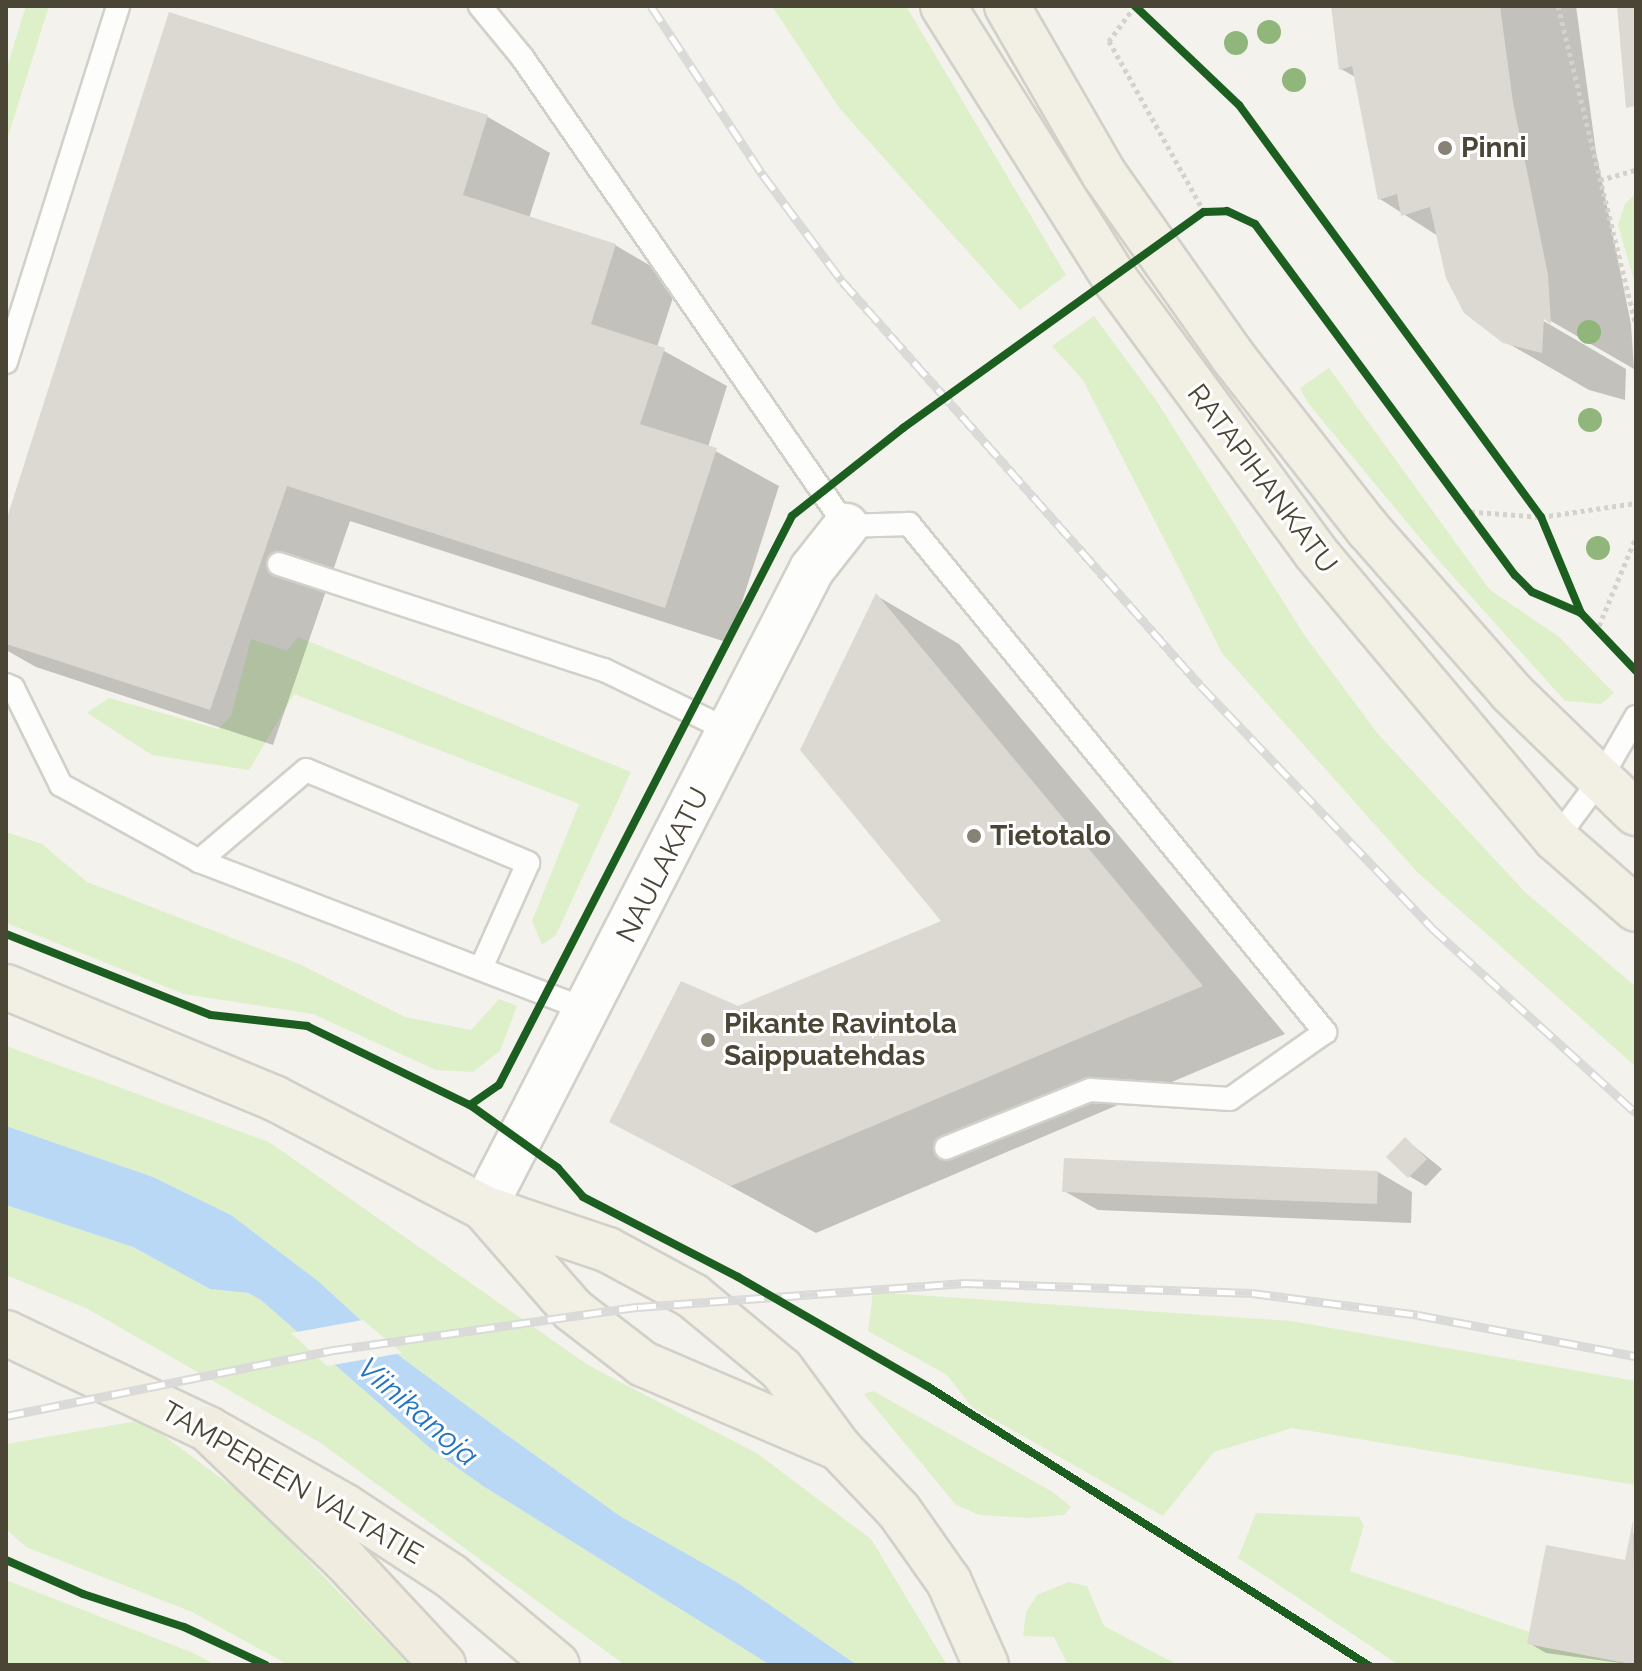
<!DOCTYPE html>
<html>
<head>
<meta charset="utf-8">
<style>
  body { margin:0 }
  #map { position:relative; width:1642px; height:1671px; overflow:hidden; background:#f3f2ec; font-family:Raleway,sans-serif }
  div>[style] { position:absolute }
  .green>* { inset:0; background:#def0ca }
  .water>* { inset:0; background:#b9d8f5 }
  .pier>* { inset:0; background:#f3f2ec }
  .shadow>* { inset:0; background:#0003 }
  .building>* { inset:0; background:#dbd9d2 }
  .path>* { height:5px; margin-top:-2.5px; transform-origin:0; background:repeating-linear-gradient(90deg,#d3d2cb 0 4px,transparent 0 8px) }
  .roads { filter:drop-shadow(2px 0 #d1d0c9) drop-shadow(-2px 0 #d1d0c9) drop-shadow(0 2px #d1d0c9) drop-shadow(0 -2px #d1d0c9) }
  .service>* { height:22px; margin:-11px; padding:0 11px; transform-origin:11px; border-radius:11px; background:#fdfdfc }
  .minor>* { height:44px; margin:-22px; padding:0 22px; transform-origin:22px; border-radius:22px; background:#fdfdfc }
  .primary>* { height:44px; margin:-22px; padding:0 22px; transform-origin:22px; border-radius:22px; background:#f2efe4 }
  .trunk>* { height:44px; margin:-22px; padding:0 22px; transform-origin:22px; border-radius:22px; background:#f0ecdf }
  .rail>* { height:9px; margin-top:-4.5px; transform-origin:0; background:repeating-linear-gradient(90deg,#fff 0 18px,#dadad9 0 36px); box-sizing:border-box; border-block:2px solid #dadad9 }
  .cycleway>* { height:8px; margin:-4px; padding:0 4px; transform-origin:4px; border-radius:4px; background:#1b5e20 }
  .trees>* { width:24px; height:24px; margin:-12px; border-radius:50%; background:#90b67c }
  .dots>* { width:22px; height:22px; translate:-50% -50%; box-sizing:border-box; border:4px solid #fff; border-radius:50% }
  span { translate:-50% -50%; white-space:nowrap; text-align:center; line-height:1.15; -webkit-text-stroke:6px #fff; paint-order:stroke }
  .poi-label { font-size:28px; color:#4b4536; font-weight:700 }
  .left { translate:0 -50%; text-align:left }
  .street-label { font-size:28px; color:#4b4536 }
  .water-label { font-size:30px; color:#2173c5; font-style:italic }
  .frame { position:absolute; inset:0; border:8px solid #4b4536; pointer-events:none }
</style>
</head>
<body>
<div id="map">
  <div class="green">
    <i style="clip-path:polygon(26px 6px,49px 6px,6px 143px,6px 70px)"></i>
    <i style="clip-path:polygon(772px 6px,906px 6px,1066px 275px,1020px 310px,840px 109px)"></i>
    <i style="clip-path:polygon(1636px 193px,1636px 287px,1618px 225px,1625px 204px)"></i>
    <i style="clip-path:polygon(1094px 316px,1156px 400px,1305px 636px,1378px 734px,1525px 892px,1636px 987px,1636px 1067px,1417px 872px,1222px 653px,1083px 380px,1052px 346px)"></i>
    <i style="clip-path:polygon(1329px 368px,1490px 590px,1558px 636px,1614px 693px,1601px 704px,1565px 701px,1440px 562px,1307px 402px,1300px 388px)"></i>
    <i style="clip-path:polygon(298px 637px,631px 772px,556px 935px,542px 945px,532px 921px,579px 804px,294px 694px,249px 770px,152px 755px,87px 713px,109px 698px,218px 729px,231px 716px,251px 639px,287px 651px)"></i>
    <i style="clip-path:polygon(6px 832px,42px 844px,87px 882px,299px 964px,405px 1017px,471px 1030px,499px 999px,517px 1006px,500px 1051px,473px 1072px,436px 1070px,313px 1014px,184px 994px,6px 923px)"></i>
    <i style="clip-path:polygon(6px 1046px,269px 1142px,588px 1365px,758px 1454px,871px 1539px,947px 1665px,857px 1665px,738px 1583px,620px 1516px,504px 1433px,401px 1357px,318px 1281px,231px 1215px,153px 1177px,6px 1126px)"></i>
    <i style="clip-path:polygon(6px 1205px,133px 1247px,210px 1289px,248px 1293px,261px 1300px,431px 1449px,483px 1486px,770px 1665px,625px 1665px,319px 1442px,88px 1309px,6px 1275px)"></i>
    <i style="clip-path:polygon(873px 1292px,1291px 1321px,1636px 1381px,1636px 1485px,1292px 1428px,1214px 1452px,1163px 1516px,972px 1407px,947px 1375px,868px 1331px)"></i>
    <i style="clip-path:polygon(873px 1391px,1053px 1492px,1071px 1507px,1064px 1515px,1028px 1518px,980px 1515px,956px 1505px,864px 1394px)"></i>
    <i style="clip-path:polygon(143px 1420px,250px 1500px,409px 1665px,289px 1665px,192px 1612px,26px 1547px,6px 1529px,6px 1444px)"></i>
    <i style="clip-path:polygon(1256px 1513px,1359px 1517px,1364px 1526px,1350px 1571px,1530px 1632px,1528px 1644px,1635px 1665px,1399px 1665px,1238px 1558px)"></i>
    <i style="clip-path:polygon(6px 1580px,191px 1652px,216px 1665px,6px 1665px)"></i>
    <i style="clip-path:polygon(1069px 1582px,1087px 1586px,1104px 1626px,1178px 1665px,1068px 1665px,1054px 1637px,1023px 1636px,1026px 1612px,1037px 1595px)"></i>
  </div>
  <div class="water">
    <i style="clip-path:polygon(6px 1126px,153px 1177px,231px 1215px,318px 1281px,401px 1357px,504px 1433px,620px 1516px,738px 1583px,857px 1665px,770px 1665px,483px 1486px,431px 1449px,261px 1300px,248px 1293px,210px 1289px,133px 1247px,6px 1205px)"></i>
  </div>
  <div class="pier">
    <i style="clip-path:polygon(363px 1320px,402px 1353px,327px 1366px,291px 1333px)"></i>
  </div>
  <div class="shadow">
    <i style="clip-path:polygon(1333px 6px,1576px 6px,1596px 152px,1631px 324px,1634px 369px,1544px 317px,1542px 320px,1626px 369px,1625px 400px,1589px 390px,1504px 341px,1438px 236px,1380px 199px,1357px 78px,1341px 69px)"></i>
    <i style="clip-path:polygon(170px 15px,488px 117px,550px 153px,529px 218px,615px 245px,678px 282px,657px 347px,727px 386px,708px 447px,779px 486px,729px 643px,350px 521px,273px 745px,36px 667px,6px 650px,6px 527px)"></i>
    <i style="clip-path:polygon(877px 596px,959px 644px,1285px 1034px,816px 1233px,611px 1121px,738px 1008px,944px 922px)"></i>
    <i style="clip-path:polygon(1405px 1139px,1442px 1169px,1426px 1186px,1409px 1176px)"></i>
    <i style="clip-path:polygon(1378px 1172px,1412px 1192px,1411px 1223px,1098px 1210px,1064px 1191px)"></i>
    <i style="clip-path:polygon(1636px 1523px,1636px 1665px,1546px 1653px,1529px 1643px,1627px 1563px)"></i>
  </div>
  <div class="building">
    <i style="clip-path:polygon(1331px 6px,1500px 6px,1513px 102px,1548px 275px,1551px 324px,1544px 319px,1542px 353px,1503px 343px,1464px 313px,1446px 278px,1430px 207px,1401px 216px,1397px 194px,1378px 200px,1352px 66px,1339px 70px)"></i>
    <i style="clip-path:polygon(1617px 6px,1636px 6px,1636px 106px,1626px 108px)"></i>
    <i style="clip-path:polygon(169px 12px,488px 115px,463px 195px,616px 244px,591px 324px,665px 348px,640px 424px,717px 448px,665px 608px,287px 486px,210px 710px,6px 644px,6px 521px)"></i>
    <i style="clip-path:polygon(876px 593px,1203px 986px,731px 1186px,609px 1122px,681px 981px,738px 1006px,941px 921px,800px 750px)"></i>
    <i style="clip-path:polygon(1405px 1137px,1427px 1159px,1408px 1178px,1386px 1157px)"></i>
    <i style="clip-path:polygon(1064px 1158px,1378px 1171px,1377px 1204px,1062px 1192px)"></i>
    <i style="clip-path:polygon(1633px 1520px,1636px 1665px,1527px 1644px,1546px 1545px,1625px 1560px)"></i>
  </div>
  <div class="path">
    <i style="left:1135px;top:6px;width:44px;rotate:126.6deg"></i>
    <i style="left:1109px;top:41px;width:196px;rotate:60.9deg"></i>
    <i style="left:1558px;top:6px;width:328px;rotate:76.3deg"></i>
    <i style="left:1600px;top:180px;width:37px;rotate:-16deg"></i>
    <i style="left:1463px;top:511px;width:78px;rotate:4.4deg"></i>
    <i style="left:1541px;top:517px;width:96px;rotate:-8.4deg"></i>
    <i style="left:1596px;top:633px;width:104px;rotate:-67.4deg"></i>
  </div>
  <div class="roads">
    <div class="service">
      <i style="left:480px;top:6px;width:66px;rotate:50.5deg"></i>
      <i style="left:522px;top:57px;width:570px;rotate:55.36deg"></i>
      <i style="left:846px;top:526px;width:63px;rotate:-1.8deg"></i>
      <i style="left:909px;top:524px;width:657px;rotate:50.69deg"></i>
      <i style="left:1325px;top:1032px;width:116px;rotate:144.8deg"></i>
      <i style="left:1230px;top:1099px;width:140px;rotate:-176.3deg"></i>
      <i style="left:1090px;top:1090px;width:155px;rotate:158.1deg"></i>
      <i style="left:6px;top:362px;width:373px;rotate:-72.5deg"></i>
      <i style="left:279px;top:564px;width:342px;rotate:18.1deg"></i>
      <i style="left:604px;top:670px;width:140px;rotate:25.8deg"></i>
      <i style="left:6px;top:685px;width:8px;rotate:23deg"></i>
      <i style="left:13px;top:688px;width:108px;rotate:63.7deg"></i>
      <i style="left:61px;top:785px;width:158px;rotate:28.8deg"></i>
      <i style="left:199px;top:861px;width:418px;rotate:21deg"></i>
      <i style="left:1556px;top:839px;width:72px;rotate:-53.4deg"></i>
      <i style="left:1599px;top:781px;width:74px;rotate:-60deg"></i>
      <i style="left:199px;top:861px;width:140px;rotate:-40.4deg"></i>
      <i style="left:306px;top:770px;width:241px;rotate:22.7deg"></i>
      <i style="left:528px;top:863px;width:115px;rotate:114.1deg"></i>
    </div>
    <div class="minor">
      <i style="left:484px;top:1208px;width:718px;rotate:-62.83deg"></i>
      <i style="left:812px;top:569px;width:55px;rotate:-51.7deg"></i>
    </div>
    <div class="primary">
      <i style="left:943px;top:6px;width:326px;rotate:57.8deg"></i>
      <i style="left:1117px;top:282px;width:336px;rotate:53.7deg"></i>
      <i style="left:1316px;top:553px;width:373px;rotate:50deg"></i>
      <i style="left:1556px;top:839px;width:106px;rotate:41.2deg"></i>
      <i style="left:1007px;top:6px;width:194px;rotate:60deg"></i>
      <i style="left:1104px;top:174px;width:224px;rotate:54.8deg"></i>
      <i style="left:1233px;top:357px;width:219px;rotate:51.9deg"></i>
      <i style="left:1368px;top:529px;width:217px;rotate:48.7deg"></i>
      <i style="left:1511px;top:692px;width:174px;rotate:44.1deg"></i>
      <i style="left:6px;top:987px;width:290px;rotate:22.5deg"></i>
      <i style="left:274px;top:1098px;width:237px;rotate:27.6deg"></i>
      <i style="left:484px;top:1208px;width:131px;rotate:18.7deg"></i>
      <i style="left:608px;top:1250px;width:97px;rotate:28.4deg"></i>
      <i style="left:693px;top:1296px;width:114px;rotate:39.7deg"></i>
      <i style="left:781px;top:1369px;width:98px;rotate:53.7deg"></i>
      <i style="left:839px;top:1448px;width:87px;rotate:46.4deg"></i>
      <i style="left:899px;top:1511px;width:87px;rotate:54.8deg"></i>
      <i style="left:949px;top:1582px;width:91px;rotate:66deg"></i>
      <i style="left:484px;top:1208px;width:135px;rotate:48.9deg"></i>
      <i style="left:573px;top:1310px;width:88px;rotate:37.6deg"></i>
      <i style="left:643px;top:1364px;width:211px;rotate:23.2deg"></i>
      <i style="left:6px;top:1333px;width:224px;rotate:25.4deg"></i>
      <i style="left:208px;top:1429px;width:156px;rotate:29.5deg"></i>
      <i style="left:344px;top:1506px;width:128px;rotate:33.2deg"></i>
      <i style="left:451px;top:1576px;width:138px;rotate:40deg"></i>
    </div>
    <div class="trunk">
      <i style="left:208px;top:1429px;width:190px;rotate:43.7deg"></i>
      <i style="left:345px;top:1560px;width:144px;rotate:47deg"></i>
    </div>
  </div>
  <div class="rail">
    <i style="left:651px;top:6px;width:203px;rotate:56.5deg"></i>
    <i style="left:763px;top:175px;width:132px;rotate:53.3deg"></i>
    <i style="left:842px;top:281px;width:541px;rotate:48.45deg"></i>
    <i style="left:1201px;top:686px;width:335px;rotate:46.3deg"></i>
    <i style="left:1432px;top:928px;width:275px;rotate:42.2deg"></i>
    <i style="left:6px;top:1416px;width:335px;rotate:-11.4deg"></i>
    <i style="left:334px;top:1350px;width:307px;rotate:-8.1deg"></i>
    <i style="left:638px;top:1307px;width:328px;rotate:-4.2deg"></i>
    <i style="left:965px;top:1283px;width:287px;rotate:2deg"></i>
    <i style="left:1252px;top:1293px;width:167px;rotate:7.5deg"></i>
    <i style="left:1418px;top:1315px;width:222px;rotate:10.7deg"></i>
  </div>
  <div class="cycleway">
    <i style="left:1135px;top:6px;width:144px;rotate:43.6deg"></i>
    <i style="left:1239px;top:105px;width:511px;rotate:53.76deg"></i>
    <i style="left:1541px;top:517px;width:104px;rotate:67.4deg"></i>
    <i style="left:1581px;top:613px;width:80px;rotate:46.5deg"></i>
    <i style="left:6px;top:934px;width:220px;rotate:21.6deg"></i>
    <i style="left:211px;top:1015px;width:97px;rotate:6.5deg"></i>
    <i style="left:307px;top:1026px;width:181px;rotate:25.9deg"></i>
    <i style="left:470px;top:1105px;width:108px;rotate:35.6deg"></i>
    <i style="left:558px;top:1168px;width:38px;rotate:49deg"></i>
    <i style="left:583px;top:1197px;width:174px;rotate:27.3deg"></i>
    <i style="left:738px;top:1277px;width:218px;rotate:30deg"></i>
    <i style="left:927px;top:1386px;width:522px;rotate:32.32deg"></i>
    <i style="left:470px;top:1105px;width:35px;rotate:-35deg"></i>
    <i style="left:499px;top:1085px;width:640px;rotate:-62.75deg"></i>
    <i style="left:792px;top:516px;width:142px;rotate:-38.4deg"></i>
    <i style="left:903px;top:428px;width:370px;rotate:-35.7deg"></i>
    <i style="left:1204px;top:212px;width:23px;rotate:-2deg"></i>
    <i style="left:1227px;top:211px;width:31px;rotate:25deg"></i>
    <i style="left:1255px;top:224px;width:437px;rotate:53.5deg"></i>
    <i style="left:1515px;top:575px;width:24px;rotate:45deg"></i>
    <i style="left:1532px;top:592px;width:53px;rotate:23.2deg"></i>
    <i style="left:6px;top:1560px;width:84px;rotate:23.8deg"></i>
    <i style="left:83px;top:1594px;width:106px;rotate:18.1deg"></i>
    <i style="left:184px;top:1627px;width:90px;rotate:24.9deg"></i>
  </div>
  <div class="trees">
    <i style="left:1269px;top:32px"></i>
    <i style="left:1236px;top:43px"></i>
    <i style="left:1294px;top:80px"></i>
    <i style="left:1589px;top:332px"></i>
    <i style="left:1590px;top:420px"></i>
    <i style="left:1598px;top:548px"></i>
  </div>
  <div class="dots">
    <i style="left:1445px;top:148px;background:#868276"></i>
    <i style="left:974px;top:836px;background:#868276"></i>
    <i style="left:708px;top:1040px;background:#868276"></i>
  </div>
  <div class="poi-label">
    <span class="left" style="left:1461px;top:148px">Pinni</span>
    <span class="left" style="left:990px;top:836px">Tietotalo</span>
    <span class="left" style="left:724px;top:1040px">Pikante Ravintola<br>Saippuatehdas</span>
  </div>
  <div class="street-label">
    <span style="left:1262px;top:479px;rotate:53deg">RATAPIHANKATU</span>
    <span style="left:663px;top:865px;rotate:-63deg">NAULAKATU</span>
    <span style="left:292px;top:1483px;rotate:30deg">TAMPEREEN VALTATIE</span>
  </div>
  <div class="water-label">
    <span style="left:418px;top:1412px;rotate:41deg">Viinikanoja</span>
  </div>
  <div class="frame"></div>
</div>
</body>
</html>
